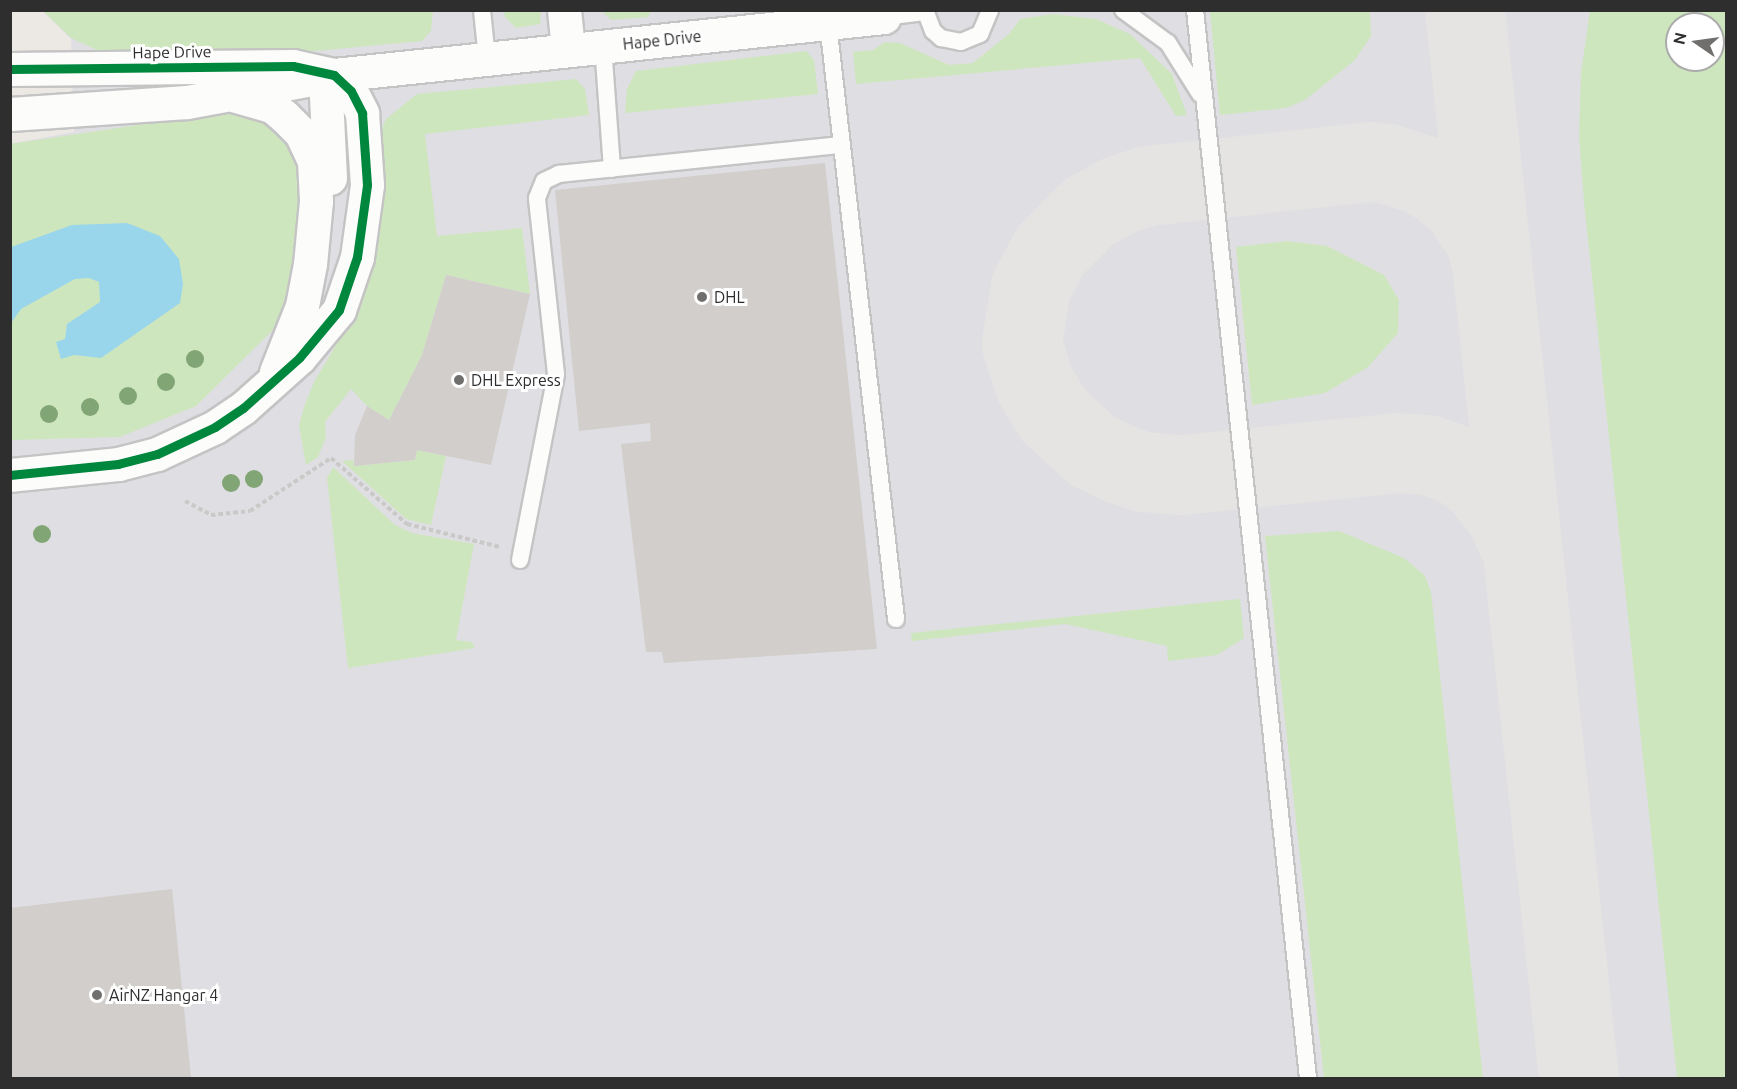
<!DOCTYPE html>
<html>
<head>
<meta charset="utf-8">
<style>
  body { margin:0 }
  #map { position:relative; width:1737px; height:1089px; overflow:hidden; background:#ece8e4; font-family:Ubuntu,sans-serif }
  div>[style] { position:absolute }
  .airport>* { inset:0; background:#dfdee2 }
  .green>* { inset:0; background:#cee6be }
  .water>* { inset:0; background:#99d6ec }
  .taxiway>* { height:80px; margin:-40px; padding:0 40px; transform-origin:40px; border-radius:40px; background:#e6e4e2 }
  .building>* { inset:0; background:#d1cecb }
  .path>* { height:4px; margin-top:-2px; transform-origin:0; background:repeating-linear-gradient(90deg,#c9c9c8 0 4.5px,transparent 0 7.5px) }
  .roads { filter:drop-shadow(2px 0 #c5c4c5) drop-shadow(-2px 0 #c5c4c5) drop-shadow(0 2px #c5c4c5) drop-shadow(0 -2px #c5c4c5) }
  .service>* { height:16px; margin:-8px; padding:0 8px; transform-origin:8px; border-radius:8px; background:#fcfcfb }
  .minor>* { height:33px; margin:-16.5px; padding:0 16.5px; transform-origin:16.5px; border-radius:16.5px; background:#fcfcfb }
  .cycleway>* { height:9px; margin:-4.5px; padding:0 4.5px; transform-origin:4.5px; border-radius:4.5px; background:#00873e }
  .trees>* { width:18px; height:18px; margin:-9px; border-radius:50%; background:#82a575 }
  .dots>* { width:16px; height:16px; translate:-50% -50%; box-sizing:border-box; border:3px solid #fff; border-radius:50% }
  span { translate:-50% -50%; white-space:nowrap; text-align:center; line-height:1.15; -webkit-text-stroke:6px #fff; paint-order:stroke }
  .street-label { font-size:16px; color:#2e2e2e }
  .poi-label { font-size:16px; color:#2e2e2e }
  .left { translate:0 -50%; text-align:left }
  .frame { position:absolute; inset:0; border:12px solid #2e2e2e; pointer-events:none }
  .north { position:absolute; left:1665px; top:12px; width:60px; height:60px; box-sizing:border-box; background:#fff; border:2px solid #ababab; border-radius:50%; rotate:283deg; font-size:16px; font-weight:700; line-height:24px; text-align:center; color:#2e2e2e }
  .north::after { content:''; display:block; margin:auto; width:21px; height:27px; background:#706f6e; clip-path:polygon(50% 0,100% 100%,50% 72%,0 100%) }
</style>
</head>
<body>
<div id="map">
  <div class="airport">
    <i style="clip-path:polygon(evenodd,43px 11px,1726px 11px,1726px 1078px,11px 1078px,10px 144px,74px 132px,71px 39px,43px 11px,1677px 24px,1713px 24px,1713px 60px,1677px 60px,1677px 24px)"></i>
  </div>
  <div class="green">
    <i style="clip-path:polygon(433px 10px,431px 31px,422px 41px,167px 65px,116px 59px,71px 38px,43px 11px)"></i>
    <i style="clip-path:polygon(evenodd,1590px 10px,1726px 11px,1726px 1078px,1677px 1078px,1584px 202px,1579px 137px,1581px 73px,1590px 10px,1677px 24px,1713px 24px,1713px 60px,1677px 60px,1677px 24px)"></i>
    <i style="clip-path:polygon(504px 11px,541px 11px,540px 24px,516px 28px,505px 17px)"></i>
    <i style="clip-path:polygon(602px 11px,651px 11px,648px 17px,611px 20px)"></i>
    <i style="clip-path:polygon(1210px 11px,1370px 11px,1371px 36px,1355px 60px,1305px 100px,1286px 108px,1220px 115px)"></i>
    <i style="clip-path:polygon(1053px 14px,1096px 19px,1130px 34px,1172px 74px,1187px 115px,1176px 116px,1140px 58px,856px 84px,853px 52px,873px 50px,885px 42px,900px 43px,949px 65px,973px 63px,1009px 34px,1020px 19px)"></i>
    <i style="clip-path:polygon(806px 51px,814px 60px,818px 94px,625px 113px,627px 89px,636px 71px)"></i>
    <i style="clip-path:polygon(576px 79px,585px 89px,589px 115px,425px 134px,437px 236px,522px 228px,530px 294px,446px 275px,422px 355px,389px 420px,367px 406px,351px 389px,325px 422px,326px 437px,318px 457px,306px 465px,299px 426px,304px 407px,314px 382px,357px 310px,370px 271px,379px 226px,380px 133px,386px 119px,417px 94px)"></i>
    <i style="clip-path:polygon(238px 110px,273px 120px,297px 141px,304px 173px,297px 266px,274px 329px,196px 406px,120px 437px,11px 440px,10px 144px)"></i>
    <i style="clip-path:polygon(1287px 241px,1327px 246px,1384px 275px,1399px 300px,1398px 333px,1368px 367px,1325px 393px,1252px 405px,1236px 247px)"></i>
    <i style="clip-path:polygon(417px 450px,446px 456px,431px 525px,406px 519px,342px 461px,353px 460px,354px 466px,415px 460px)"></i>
    <i style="clip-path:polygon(333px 467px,395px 525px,412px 533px,474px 544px,456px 640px,472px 642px,475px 648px,348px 668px,327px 478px)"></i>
    <i style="clip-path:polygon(1339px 531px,1404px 558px,1425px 576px,1431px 592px,1483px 1078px,1324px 1078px,1265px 536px)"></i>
    <i style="clip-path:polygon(1240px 599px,1244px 638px,1217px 655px,1168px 661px,1167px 646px,1065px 624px,912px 641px,911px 633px)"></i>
  </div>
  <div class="water">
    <i style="clip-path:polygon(127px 223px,160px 236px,179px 259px,183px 284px,180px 303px,101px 358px,74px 355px,61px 359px,56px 342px,65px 339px,67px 324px,100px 302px,99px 282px,89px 278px,75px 279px,21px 309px,11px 323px,11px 247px,72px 225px)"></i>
  </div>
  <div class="taxiway">
    <i style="left:1465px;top:10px;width:1074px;rotate:83.91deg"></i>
    <i style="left:1490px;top:257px;width:19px;rotate:-106deg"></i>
    <i style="left:1485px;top:239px;width:47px;rotate:-123.7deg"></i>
    <i style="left:1459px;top:200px;width:42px;rotate:-144.8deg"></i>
    <i style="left:1425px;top:176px;width:38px;rotate:-162deg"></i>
    <i style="left:1389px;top:164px;width:19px;rotate:-174deg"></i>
    <i style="left:1370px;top:162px;width:223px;rotate:173.8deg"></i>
    <i style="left:1148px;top:186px;width:29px;rotate:162deg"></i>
    <i style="left:1120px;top:195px;width:35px;rotate:151deg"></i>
    <i style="left:1089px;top:212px;width:54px;rotate:135deg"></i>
    <i style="left:1051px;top:250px;width:42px;rotate:118.4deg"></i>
    <i style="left:1031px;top:287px;width:58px;rotate:99deg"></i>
    <i style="left:1022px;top:344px;width:43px;rotate:72.4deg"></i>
    <i style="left:1035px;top:385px;width:36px;rotate:58deg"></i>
    <i style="left:1054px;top:416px;width:52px;rotate:41.9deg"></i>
    <i style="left:1093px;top:451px;width:32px;rotate:26deg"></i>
    <i style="left:1122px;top:465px;width:23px;rotate:18deg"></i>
    <i style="left:1144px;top:472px;width:38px;rotate:5deg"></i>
    <i style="left:1182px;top:475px;width:216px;rotate:-5.8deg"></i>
    <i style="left:1397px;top:453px;width:31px;rotate:4deg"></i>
    <i style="left:1428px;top:455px;width:31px;rotate:19deg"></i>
    <i style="left:1457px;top:465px;width:29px;rotate:36deg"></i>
    <i style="left:1480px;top:482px;width:40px;rotate:51deg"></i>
    <i style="left:1505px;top:513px;width:38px;rotate:65deg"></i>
  </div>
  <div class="building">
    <i style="clip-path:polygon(825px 163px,877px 649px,664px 663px,662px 652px,646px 652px,621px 444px,651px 441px,650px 423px,579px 431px,555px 190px)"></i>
    <i style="clip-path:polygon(446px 275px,530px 294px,491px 465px,417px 450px,415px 460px,354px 466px,355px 435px,367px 406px,389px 420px,422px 355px)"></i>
    <i style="clip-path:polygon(172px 889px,191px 1078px,10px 1078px,10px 908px)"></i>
  </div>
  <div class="path">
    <i style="left:185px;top:501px;width:30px;rotate:28deg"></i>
    <i style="left:211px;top:515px;width:39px;rotate:-6deg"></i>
    <i style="left:250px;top:511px;width:97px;rotate:-33.2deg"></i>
    <i style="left:331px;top:458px;width:101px;rotate:41deg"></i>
    <i style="left:407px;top:524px;width:96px;rotate:13.9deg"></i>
  </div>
  <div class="roads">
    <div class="service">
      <i style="left:482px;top:10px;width:49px;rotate:84.2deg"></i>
      <i style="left:925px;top:10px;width:22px;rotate:69deg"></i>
      <i style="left:933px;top:31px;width:11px;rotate:41deg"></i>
      <i style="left:941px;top:38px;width:20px;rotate:11deg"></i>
      <i style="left:961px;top:42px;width:21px;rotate:-23deg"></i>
      <i style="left:980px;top:34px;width:26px;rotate:-67deg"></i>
      <i style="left:1123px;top:10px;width:56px;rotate:36.3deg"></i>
      <i style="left:1168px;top:43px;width:60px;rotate:57.9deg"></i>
      <i style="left:1195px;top:10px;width:1074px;rotate:83.96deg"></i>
      <i style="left:884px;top:17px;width:41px;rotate:-7deg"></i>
      <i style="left:828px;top:23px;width:600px;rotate:83.49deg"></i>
      <i style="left:603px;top:46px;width:123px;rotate:85.8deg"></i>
      <i style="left:520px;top:560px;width:189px;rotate:-79deg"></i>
      <i style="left:556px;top:374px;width:177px;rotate:-96.2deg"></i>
      <i style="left:537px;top:198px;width:18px;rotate:-68deg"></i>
      <i style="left:544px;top:181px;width:17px;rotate:-25deg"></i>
      <i style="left:559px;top:174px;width:283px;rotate:-5.9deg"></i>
    </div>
    <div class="minor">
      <i style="left:564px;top:10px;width:39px;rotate:84deg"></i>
      <i style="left:10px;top:69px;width:283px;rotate:-0.6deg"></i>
      <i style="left:293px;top:66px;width:42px;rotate:12.4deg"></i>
      <i style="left:334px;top:75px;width:23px;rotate:43deg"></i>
      <i style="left:351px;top:91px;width:25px;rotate:63deg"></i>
      <i style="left:362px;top:113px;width:72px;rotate:86deg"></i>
      <i style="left:367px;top:185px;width:73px;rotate:97.9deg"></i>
      <i style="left:357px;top:257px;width:56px;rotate:108.8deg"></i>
      <i style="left:339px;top:310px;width:62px;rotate:129.8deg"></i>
      <i style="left:299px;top:358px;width:75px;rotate:138.2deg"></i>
      <i style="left:243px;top:408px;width:34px;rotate:146deg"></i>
      <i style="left:215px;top:427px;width:64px;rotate:155deg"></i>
      <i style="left:157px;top:454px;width:40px;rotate:165.6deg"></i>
      <i style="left:118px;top:464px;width:109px;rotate:174.2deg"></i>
      <i style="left:236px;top:96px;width:37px;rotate:16deg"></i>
      <i style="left:272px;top:106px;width:16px;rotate:40deg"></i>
      <i style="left:284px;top:116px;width:24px;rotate:45deg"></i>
      <i style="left:301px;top:133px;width:31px;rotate:65deg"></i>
      <i style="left:314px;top:161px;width:40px;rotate:87.1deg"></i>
      <i style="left:316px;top:201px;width:63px;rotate:95.4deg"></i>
      <i style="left:310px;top:264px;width:43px;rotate:100.8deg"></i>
      <i style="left:302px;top:306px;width:71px;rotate:111.5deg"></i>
      <i style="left:10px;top:114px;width:177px;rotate:-3.9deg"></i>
      <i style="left:187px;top:102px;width:149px;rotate:-10.4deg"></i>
      <i style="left:334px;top:75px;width:553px;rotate:-6.02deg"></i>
      <i style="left:330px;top:178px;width:82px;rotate:-92.8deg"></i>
      <i style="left:326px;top:96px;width:22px;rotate:-69deg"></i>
    </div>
  </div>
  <div class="cycleway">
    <i style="left:10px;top:69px;width:283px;rotate:-0.6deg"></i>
    <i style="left:293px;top:66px;width:42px;rotate:12.4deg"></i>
    <i style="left:334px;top:75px;width:23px;rotate:43deg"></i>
    <i style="left:351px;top:91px;width:25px;rotate:63deg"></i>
    <i style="left:362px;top:113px;width:72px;rotate:86deg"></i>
    <i style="left:367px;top:185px;width:73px;rotate:97.9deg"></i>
    <i style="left:357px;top:257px;width:56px;rotate:108.8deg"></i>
    <i style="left:339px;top:310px;width:62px;rotate:129.8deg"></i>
    <i style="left:299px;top:358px;width:75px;rotate:138.2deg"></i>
    <i style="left:243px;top:408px;width:34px;rotate:146deg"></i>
    <i style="left:215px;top:427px;width:64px;rotate:155deg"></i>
    <i style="left:157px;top:454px;width:40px;rotate:165.6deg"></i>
    <i style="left:118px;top:464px;width:109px;rotate:174.2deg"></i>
  </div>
  <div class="trees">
    <i style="left:195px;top:359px"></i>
    <i style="left:166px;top:382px"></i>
    <i style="left:128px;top:396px"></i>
    <i style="left:90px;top:407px"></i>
    <i style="left:49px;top:414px"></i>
    <i style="left:254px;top:479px"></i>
    <i style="left:231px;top:483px"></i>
    <i style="left:42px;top:534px"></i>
  </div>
  <div class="dots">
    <i style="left:702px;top:297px;background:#706f6e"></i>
    <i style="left:459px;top:380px;background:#706f6e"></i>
    <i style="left:97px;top:995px;background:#706f6e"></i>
  </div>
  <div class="street-label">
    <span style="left:662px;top:40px;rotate:-6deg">Hape Drive</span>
    <span style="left:172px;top:52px;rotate:-1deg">Hape Drive</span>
  </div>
  <div class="poi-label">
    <span class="left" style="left:714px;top:297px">DHL</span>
    <span class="left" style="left:471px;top:380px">DHL Express</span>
    <span class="left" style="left:109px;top:995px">AirNZ Hangar 4</span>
  </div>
  <div class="frame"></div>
  <div class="north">N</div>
</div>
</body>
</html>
